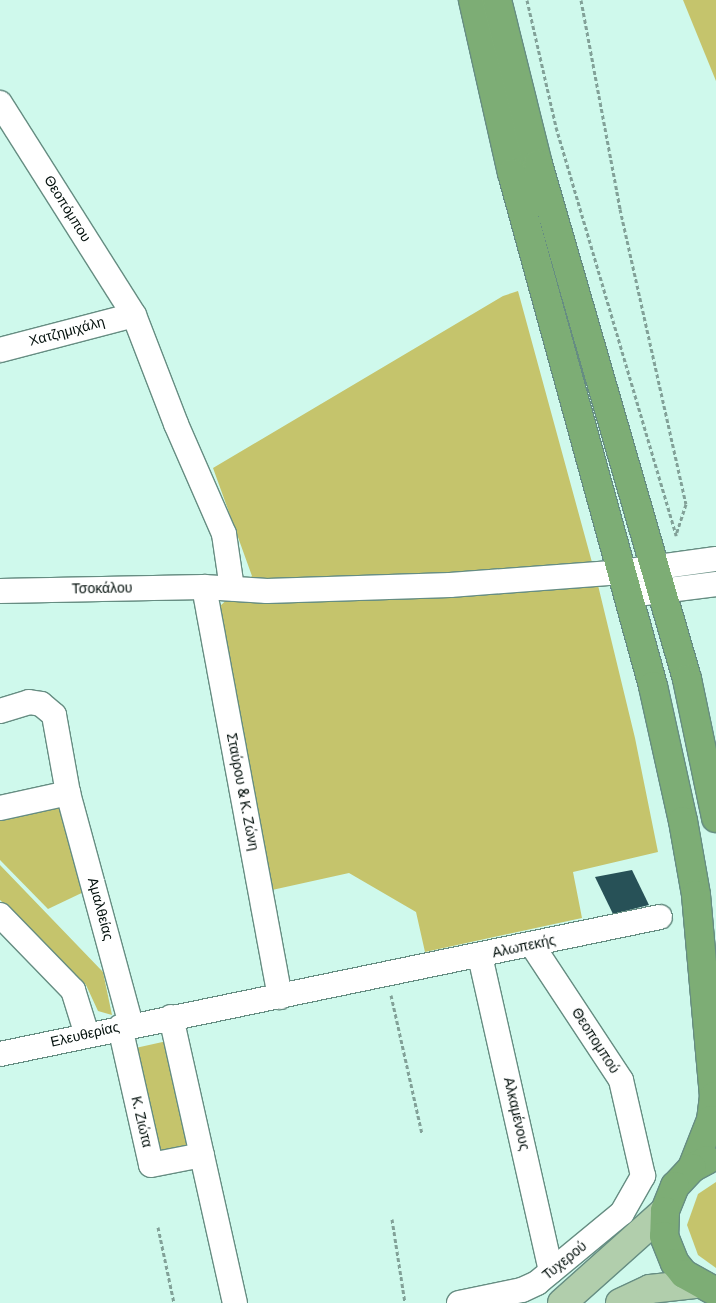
<!DOCTYPE html>
<html>
<head>
<meta charset="utf-8">
<style>
  body { margin:0 }
  #map { position:relative; width:716px; height:1303px; overflow:hidden; background:#cff9ec; font-family:Rubik,sans-serif }
  div>[style] { position:absolute }
  .green>* { inset:0; background:#c5c46c }
  .building>* { inset:0; background:#275157 }
  .path>* { height:3px; margin-top:-1.5px; transform-origin:0; background:repeating-linear-gradient(90deg,#82a198 0 4px,transparent 0 6.5px) }
  .roads { filter:drop-shadow(1px 0 #668d82) drop-shadow(-1px 0 #668d82) drop-shadow(0 1px #668d82) drop-shadow(0 -1px #668d82) }
  .minor>* { height:24px; margin:-12px; padding:0 12px; transform-origin:12px; border-radius:12px; background:#fff }
  .major>* { height:28px; margin:-14px; padding:0 14px; transform-origin:14px; border-radius:14px; background:#b1ceac }
  .highway>* { height:28px; margin:-14px; padding:0 14px; transform-origin:14px; border-radius:14px; background:#7dad75 }
  span { translate:-50% -50%; white-space:nowrap; text-align:center; line-height:1.15; -webkit-text-stroke:5px #fff; paint-order:stroke }
  .street-label { font-size:14px; color:#020f0b }
</style>
</head>
<body>
<div id="map">
  <div class="green">
    <i style="clip-path:polygon(683px 0,716px 0,716px 81px)"></i>
    <i style="clip-path:polygon(518px 291px,596px 577px,635px 738px,658px 852px,573px 872px,582px 918px,425px 952px,416px 912px,349px 873px,272px 890px,218px 608px,252px 576px,213px 468px,503px 296px)"></i>
    <i style="clip-path:polygon(67px 803px,90px 889px,48px 909px,0 860px,0 817px)"></i>
    <i style="clip-path:polygon(0 865px,103px 972px,112px 1015px,98px 1011px,86px 985px,0 900px)"></i>
    <i style="clip-path:polygon(167px 1041px,191px 1145px,154px 1153px,131px 1049px)"></i>
    <i style="clip-path:polygon(716px 1182px,716px 1268px,698px 1255px,687px 1225px,698px 1194px)"></i>
  </div>
  <div class="building">
    <i style="clip-path:polygon(632px 870px,649px 905px,613px 914px,595px 877px)"></i>
  </div>
  <div class="path">
    <i style="left:527px;top:0;width:130px;rotate:77.1deg"></i>
    <i style="left:556px;top:127px;width:426px;rotate:73.6deg"></i>
    <i style="left:581px;top:0;width:213px;rotate:79.4deg"></i>
    <i style="left:620px;top:209px;width:302px;rotate:77.4deg"></i>
    <i style="left:686px;top:504px;width:33px;rotate:108deg"></i>
    <i style="left:391px;top:995px;width:142px;rotate:77.4deg"></i>
    <i style="left:392px;top:1219px;width:85px;rotate:81.2deg"></i>
    <i style="left:158px;top:1227px;width:78px;rotate:78.1deg"></i>
  </div>
  <div class="roads">
    <div class="minor">
      <i style="left:0;top:103px;width:251px;rotate:57.7deg"></i>
      <i style="left:134px;top:315px;width:117px;rotate:68.9deg"></i>
      <i style="left:176px;top:424px;width:120px;rotate:66.4deg"></i>
      <i style="left:224px;top:534px;width:55px;rotate:81.6deg"></i>
      <i style="left:0;top:350px;width:138px;rotate:-14.6deg"></i>
      <i style="left:204px;top:587px;width:417px;rotate:79.5deg"></i>
      <i style="left:0;top:591px;width:204px;rotate:-1.1deg"></i>
      <i style="left:204px;top:587px;width:63px;rotate:3.6deg"></i>
      <i style="left:267px;top:591px;width:183px;rotate:-1.9deg"></i>
      <i style="left:450px;top:585px;width:172px;rotate:-4.3deg"></i>
      <i style="left:622px;top:572px;width:95px;rotate:-7.9deg"></i>
      <i style="left:629px;top:595px;width:88px;rotate:-7.2deg"></i>
      <i style="left:0;top:711px;width:30px;rotate:-17deg"></i>
      <i style="left:29px;top:702px;width:12px;rotate:9deg"></i>
      <i style="left:41px;top:704px;width:17px;rotate:40deg"></i>
      <i style="left:54px;top:715px;width:79px;rotate:79.8deg"></i>
      <i style="left:68px;top:793px;width:240px;rotate:74.8deg"></i>
      <i style="left:0;top:808px;width:70px;rotate:-12.4deg"></i>
      <i style="left:0;top:915px;width:105px;rotate:45.8deg"></i>
      <i style="left:73px;top:990px;width:47px;rotate:72.7deg"></i>
      <i style="left:480px;top:956px;width:323px;rotate:77.3deg"></i>
      <i style="left:171px;top:1017px;width:293px;rotate:77.4deg"></i>
      <i style="left:120px;top:1027px;width:141px;rotate:77.3deg"></i>
      <i style="left:151px;top:1165px;width:52px;rotate:-11.1deg"></i>
      <i style="left:0;top:1054px;width:674px;rotate:-11.73deg"></i>
      <i style="left:459px;top:1303px;width:64px;rotate:-11.7deg"></i>
      <i style="left:522px;top:1290px;width:17px;rotate:-25deg"></i>
      <i style="left:537px;top:1283px;width:110px;rotate:-39.5deg"></i>
      <i style="left:622px;top:1213px;width:43px;rotate:-60.4deg"></i>
      <i style="left:643px;top:1176px;width:98px;rotate:-102.9deg"></i>
      <i style="left:621px;top:1080px;width:162px;rotate:-123.4deg"></i>
    </div>
    <div class="major">
      <i style="left:562px;top:1303px;width:138px;rotate:-41.8deg"></i>
      <i style="left:620px;top:1303px;width:33px;rotate:-25deg"></i>
      <i style="left:650px;top:1289px;width:45px;rotate:-6.3deg"></i>
    </div>
    <div class="highway">
      <i style="left:473px;top:0;width:177px;rotate:77.3deg"></i>
      <i style="left:512px;top:173px;width:532px;rotate:74.63deg"></i>
      <i style="left:653px;top:686px;width:138px;rotate:77.5deg"></i>
      <i style="left:683px;top:821px;width:75px;rotate:80deg"></i>
      <i style="left:696px;top:895px;width:202px;rotate:84.9deg"></i>
      <i style="left:714px;top:1096px;width:24px;rotate:97deg"></i>
      <i style="left:711px;top:1120px;width:52px;rotate:111.6deg"></i>
      <i style="left:497px;top:0;width:169px;rotate:76deg"></i>
      <i style="left:538px;top:164px;width:536px;rotate:73.86deg"></i>
      <i style="left:687px;top:679px;width:142px;rotate:78.2deg"></i>
      <i style="left:707px;top:1160px;width:17px;rotate:152deg"></i>
      <i style="left:692px;top:1168px;width:25px;rotate:133deg"></i>
      <i style="left:675px;top:1186px;width:27px;rotate:112deg"></i>
      <i style="left:665px;top:1211px;width:25px;rotate:92deg"></i>
      <i style="left:664px;top:1236px;width:29px;rotate:68deg"></i>
      <i style="left:675px;top:1263px;width:14px;rotate:51deg"></i>
      <i style="left:684px;top:1274px;width:37px;rotate:29deg"></i>
    </div>
  </div>
  <div class="street-label">
    <span style="left:67px;top:209px;rotate:58deg">Θεοπόμπου</span>
    <span style="left:67px;top:332px;rotate:-15deg">Χατζημιχάλη</span>
    <span style="left:102px;top:589px;rotate:-1deg">Τσοκάλου</span>
    <span style="left:242px;top:792px;rotate:79deg">Σταύρου &amp; Κ. Ζώνη</span>
    <span style="left:100px;top:909px;rotate:75deg">Αμαλθείας</span>
    <span style="left:524px;top:947px;rotate:-12deg">Αλωπεκής</span>
    <span style="left:85px;top:1035px;rotate:-13deg">Ελευθερίας</span>
    <span style="left:595px;top:1041px;rotate:57deg">Θεοπομπού</span>
    <span style="left:516px;top:1114px;rotate:77deg">Αλκαμένους</span>
    <span style="left:141px;top:1122px;rotate:77deg">Κ. Ζιώτα</span>
    <span style="left:565px;top:1261px;rotate:-39deg">Τυχερού</span>
  </div>
</div>
</body>
</html>
